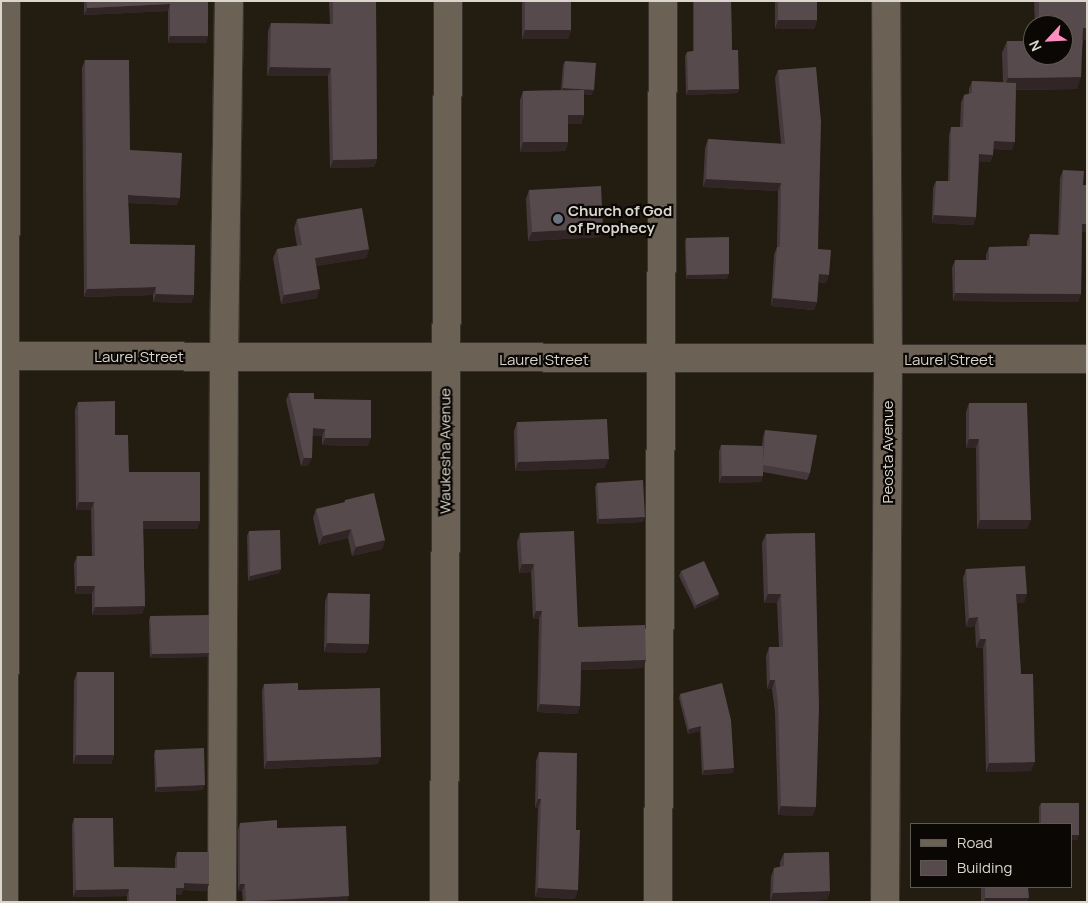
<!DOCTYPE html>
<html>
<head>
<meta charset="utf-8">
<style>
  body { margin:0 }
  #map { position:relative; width:1088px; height:903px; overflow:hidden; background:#231c10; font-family:Manrope,sans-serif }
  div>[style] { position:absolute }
  .roads { filter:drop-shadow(1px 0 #39342e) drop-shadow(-1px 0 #39342e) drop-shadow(0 1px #39342e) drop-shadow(0 -1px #39342e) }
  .minor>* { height:28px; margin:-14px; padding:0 14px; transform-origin:14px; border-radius:14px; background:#6b6255 }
  .wall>* { inset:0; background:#46393e }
  .shaded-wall>* { inset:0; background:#312625 }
  .building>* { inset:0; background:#564a4d }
  .dots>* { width:14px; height:14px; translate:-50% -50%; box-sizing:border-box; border:2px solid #0a0704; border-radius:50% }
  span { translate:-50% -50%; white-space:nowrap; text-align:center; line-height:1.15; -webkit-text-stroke:4.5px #0a0704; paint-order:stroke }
  .poi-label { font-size:15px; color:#dad5cd; font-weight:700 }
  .left { translate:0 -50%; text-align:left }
  .street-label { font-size:15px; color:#dad5cd }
  .frame { position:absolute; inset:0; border:2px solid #dad5cd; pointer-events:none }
  .legend { position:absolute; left:910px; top:823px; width:162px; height:65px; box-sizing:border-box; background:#0a0704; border:1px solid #5d5954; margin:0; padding:6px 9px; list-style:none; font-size:15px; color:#dad5cd }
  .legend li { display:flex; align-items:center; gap:10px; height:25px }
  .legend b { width:25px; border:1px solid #5d5954 }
  .north { position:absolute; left:1023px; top:15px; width:50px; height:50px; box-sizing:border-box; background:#0a0704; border:1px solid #5d5954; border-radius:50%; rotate:245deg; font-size:14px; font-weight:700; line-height:20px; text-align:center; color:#dad5cd }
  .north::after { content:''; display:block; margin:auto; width:18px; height:22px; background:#fe8ebd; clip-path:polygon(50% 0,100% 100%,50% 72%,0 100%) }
</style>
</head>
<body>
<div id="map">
  <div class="roads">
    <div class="minor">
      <i style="left:1px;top:356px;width:1086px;rotate:0.16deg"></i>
      <i style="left:4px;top:902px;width:901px;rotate:-89.87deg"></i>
      <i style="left:222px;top:902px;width:544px;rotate:-89.79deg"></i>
      <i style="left:224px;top:358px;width:357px;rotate:-89.2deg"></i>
      <i style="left:444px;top:902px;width:901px;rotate:-89.75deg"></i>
      <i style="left:658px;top:902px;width:901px;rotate:-89.68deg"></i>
      <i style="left:885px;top:902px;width:541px;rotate:-89.68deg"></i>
      <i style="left:888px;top:361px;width:360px;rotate:-90.3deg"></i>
    </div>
  </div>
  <div class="wall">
    <i style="clip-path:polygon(84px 1px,208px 1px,208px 36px,206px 43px,168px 43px,168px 11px,84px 15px)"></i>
    <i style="clip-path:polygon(329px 1px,376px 1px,377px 159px,374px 167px,330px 168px,328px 76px,267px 76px,268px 31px,271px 23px,330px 24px)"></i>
    <i style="clip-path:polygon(522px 1px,571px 1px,571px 30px,568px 39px,522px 39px)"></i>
    <i style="clip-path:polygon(693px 1px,731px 1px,732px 50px,738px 93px,686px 95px,685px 56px,687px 52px,693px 51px)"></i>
    <i style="clip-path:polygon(775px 1px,817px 1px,817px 20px,814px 29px,775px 29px)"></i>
    <i style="clip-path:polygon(1034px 1px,1087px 1px,1087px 40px,1083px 40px,1077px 89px,1016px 90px,1012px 150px,993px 149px,993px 155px,990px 162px,979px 162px,976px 217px,973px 225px,932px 223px,933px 188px,936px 181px,948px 181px,949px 135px,951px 127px,960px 127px,961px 103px,964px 95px,969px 94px,969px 89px,972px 81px,1003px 82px,1002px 53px,1007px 41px,1033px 55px,1063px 25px,1035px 25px)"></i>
    <i style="clip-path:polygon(85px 60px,130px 150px,177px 205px,128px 203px,130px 244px,194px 295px,191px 303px,153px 302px,153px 295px,84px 297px,82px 68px)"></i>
    <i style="clip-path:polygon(565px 61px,592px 95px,584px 94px,584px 115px,581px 124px,568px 124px,568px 142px,565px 151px,520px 152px,520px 100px,523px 91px,561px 90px,563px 65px)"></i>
    <i style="clip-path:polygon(778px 70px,818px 249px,826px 283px,818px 282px,817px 302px,814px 310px,771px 306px,774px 255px,777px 247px,778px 191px,703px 187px,705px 148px,708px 139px,781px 144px,775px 78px)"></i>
    <i style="clip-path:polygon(1063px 170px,1083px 185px,1087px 185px,1087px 232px,1082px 232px,1081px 294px,1078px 302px,953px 301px,952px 268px,955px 260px,986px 260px,986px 255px,989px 247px,1027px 246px,1027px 242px,1030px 234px,1058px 235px,1060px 178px)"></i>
    <i style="clip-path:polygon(529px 190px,603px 228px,600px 237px,528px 241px,526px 199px)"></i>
    <i style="clip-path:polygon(297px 219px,369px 249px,366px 258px,316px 266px,317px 298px,281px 304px,273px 258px,277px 249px,297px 246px,294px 228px)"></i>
    <i style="clip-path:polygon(686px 238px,727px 279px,686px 279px,685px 242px)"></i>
    <i style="clip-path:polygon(289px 393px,314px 399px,368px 446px,322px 445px,322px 436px,312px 436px,309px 465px,301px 466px,286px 400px)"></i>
    <i style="clip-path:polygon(78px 402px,115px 435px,129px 472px,200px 521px,197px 529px,143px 529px,145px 606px,142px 614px,92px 615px,92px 594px,75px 594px,74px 564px,77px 556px,92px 556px,91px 510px,76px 510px,75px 410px)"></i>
    <i style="clip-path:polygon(969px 403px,1027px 529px,977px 529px,976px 448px,966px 448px,966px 412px)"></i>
    <i style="clip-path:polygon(517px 422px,605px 468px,515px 471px,514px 431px)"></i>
    <i style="clip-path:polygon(765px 430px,810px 473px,807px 480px,763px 472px,761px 482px,719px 483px,719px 451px,721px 445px,762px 446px,763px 437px)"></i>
    <i style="clip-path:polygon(597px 483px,643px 522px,597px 524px,595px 487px)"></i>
    <i style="clip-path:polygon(345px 500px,385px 540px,382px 549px,352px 556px,348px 538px,319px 545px,313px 518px,316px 509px,344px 503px)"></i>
    <i style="clip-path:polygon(249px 531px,281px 569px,279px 573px,248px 581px,247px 536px)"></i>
    <i style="clip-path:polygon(520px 533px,578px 627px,643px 668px,581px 670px,580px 706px,577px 714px,537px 712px,539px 619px,533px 619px,531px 572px,519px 573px,517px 542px)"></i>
    <i style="clip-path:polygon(815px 533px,813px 816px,778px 815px,775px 712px,772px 689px,767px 689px,766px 656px,769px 647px,779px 647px,777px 603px,764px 603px,762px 543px,766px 534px)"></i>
    <i style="clip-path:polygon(966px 569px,1024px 603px,1017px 603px,1021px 674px,1031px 771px,986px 772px,983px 648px,976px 648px,975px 626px,966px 627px,963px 578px)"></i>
    <i style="clip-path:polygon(681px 571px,719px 594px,718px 598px,695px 609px,679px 576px)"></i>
    <i style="clip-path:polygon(328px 593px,369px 644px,366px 653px,324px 652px,325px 602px)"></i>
    <i style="clip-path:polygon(150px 616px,209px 653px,207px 657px,150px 658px,149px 621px)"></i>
    <i style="clip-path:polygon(77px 672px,114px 755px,111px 764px,73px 764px,74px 681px)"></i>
    <i style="clip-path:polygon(264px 684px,298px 690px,378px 764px,264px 769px,262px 691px)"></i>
    <i style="clip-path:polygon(680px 694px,733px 773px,702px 775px,700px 731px,688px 734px,679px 698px)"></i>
    <i style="clip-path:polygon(155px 750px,203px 790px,155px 792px,154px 755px)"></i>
    <i style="clip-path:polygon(539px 752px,576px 830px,575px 899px,535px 897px,538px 808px,535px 808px,536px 761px)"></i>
    <i style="clip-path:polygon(1041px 803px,1079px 803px,1079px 835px,1077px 840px,1072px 840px,1072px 824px,1039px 824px,1039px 807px)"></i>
    <i style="clip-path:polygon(74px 818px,114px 867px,175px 868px,175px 858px,177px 852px,209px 884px,206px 891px,183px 890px,181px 895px,176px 895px,176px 902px,127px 902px,127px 896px,73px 897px,72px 825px)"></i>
    <i style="clip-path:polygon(240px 823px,277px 828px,347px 902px,243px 902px,242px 891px,238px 891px,238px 830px)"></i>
    <i style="clip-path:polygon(784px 853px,830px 891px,827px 900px,770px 902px,771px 877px,774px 868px,780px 867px,780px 862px)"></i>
    <i style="clip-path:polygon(981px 887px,1028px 887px,1027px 902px,981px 902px)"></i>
  </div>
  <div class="shaded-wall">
    <i style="clip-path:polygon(170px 4px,168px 11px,84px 15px,87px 8px)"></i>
    <i style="clip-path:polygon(778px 20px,817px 20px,814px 29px,775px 29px)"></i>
    <i style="clip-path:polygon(1083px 28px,1087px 28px,1087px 40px,1079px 40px)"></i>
    <i style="clip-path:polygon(525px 30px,571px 30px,568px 39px,522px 39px)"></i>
    <i style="clip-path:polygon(170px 36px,208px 36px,206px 43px,168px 43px)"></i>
    <i style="clip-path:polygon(270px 67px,331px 68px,328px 76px,267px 76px)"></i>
    <i style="clip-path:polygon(1081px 77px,1077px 89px,1003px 90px,1008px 78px)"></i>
    <i style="clip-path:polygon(563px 88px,594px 90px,592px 95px,561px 92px)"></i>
    <i style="clip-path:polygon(739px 89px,738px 93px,686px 95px,688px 90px)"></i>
    <i style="clip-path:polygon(568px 115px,584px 115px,581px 124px,565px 124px)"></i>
    <i style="clip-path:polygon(994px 141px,1015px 142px,1012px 150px,991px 149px)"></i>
    <i style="clip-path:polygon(523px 142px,568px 142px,565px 151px,520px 152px)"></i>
    <i style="clip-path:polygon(979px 154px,993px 155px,990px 162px,976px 162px)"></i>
    <i style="clip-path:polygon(377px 159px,374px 167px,330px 168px,333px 160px)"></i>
    <i style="clip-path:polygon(706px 179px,781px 183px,778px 191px,703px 187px)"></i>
    <i style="clip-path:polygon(128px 195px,180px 198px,177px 205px,125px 203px)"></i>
    <i style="clip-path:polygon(934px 215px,976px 217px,973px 225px,932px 223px)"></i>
    <i style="clip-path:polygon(1082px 224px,1087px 224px,1087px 232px,1080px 232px)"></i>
    <i style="clip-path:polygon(603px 228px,600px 237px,528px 241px,532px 232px)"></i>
    <i style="clip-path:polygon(369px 249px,366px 258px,311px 267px,315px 258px)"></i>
    <i style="clip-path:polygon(729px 274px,727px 279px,686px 279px,687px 275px)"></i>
    <i style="clip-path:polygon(819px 274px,829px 275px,826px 283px,816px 282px)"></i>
    <i style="clip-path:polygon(156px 287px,153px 295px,84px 297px,87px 289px)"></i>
    <i style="clip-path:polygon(320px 289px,317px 298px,281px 304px,284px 295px)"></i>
    <i style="clip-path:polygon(955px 293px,1081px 294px,1078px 302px,953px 301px)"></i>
    <i style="clip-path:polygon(156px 294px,194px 295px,191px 303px,153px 302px)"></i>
    <i style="clip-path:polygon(773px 298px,817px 302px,814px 310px,771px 306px)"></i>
    <i style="clip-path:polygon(313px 428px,325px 429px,322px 436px,310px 436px)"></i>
    <i style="clip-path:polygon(325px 438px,371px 438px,368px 446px,322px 445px)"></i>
    <i style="clip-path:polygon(969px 439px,979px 439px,976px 448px,966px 448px)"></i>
    <i style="clip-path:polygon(304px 458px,312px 458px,309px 465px,301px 466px)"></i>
    <i style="clip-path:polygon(609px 459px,605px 468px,515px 471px,518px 462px)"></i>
    <i style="clip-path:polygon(722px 476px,763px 476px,761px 482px,719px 483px)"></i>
    <i style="clip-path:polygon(79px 502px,94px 502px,91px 510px,76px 510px)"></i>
    <i style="clip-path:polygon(645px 517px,643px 522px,597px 524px,599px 519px)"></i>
    <i style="clip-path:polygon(980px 520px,1031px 520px,1027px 529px,977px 529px)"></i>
    <i style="clip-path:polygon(143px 521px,200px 521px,197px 529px,140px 529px)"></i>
    <i style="clip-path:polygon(351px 529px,348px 538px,319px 545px,323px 536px)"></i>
    <i style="clip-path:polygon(385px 540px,382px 549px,352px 556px,356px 547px)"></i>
    <i style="clip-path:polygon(522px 564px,534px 564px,531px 572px,519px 573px)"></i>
    <i style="clip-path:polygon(281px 569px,279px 573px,248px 581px,250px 576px)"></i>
    <i style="clip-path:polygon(77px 586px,95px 586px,92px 594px,75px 594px)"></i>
    <i style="clip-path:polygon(719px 594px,718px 598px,695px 609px,696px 605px)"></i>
    <i style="clip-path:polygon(768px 594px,781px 594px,777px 603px,764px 603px)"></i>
    <i style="clip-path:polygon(1016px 594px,1027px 594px,1024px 603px,1013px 603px)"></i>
    <i style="clip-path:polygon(145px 606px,142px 614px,92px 615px,95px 607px)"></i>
    <i style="clip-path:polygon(536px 611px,542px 611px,539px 619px,533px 619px)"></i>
    <i style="clip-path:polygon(978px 617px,975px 626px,966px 627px,969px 618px)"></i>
    <i style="clip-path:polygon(980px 639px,986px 639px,983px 648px,976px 648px)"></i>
    <i style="clip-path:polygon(327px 643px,369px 644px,366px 653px,324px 652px)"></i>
    <i style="clip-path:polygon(209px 653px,207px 657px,150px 658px,152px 654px)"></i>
    <i style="clip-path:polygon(646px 660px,643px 668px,578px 670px,581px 662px)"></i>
    <i style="clip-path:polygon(770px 680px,775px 680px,772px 689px,767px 689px)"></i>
    <i style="clip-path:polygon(540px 704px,580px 706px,577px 714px,537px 712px)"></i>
    <i style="clip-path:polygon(701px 726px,700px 731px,688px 734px,689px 729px)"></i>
    <i style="clip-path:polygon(76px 755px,114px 755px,111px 764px,73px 764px)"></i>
    <i style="clip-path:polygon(381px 757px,378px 764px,264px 769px,267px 761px)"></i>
    <i style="clip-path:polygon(1035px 762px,1031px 771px,986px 772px,989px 763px)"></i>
    <i style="clip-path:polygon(734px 768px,733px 773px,702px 775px,704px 770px)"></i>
    <i style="clip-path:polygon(205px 785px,203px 790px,155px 792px,157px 787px)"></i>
    <i style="clip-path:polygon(538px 799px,541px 799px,538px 808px,535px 808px)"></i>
    <i style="clip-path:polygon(781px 806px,816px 807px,813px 816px,778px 815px)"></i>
    <i style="clip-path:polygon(1072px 835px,1079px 835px,1077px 840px,1072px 840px)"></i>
    <i style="clip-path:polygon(184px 883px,209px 884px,206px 891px,183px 890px,181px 895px,174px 895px,176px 888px)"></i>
    <i style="clip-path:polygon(240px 884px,245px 884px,242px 891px,238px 891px)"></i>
    <i style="clip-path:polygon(538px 888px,578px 890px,575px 899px,535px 897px)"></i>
    <i style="clip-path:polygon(129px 889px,127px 896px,73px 897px,76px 890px)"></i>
    <i style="clip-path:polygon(830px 891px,827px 900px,770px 902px,773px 893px)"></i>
    <i style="clip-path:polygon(349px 896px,347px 902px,246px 902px)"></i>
    <i style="clip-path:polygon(985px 898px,1029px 898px,1027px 902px,984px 902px)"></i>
  </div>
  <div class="building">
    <i style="clip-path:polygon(87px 1px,208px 1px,208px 36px,170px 36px,170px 4px,87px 8px)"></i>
    <i style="clip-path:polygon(333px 1px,376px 1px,377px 159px,333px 160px,331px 68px,270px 67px,271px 23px,333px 24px)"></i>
    <i style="clip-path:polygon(525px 1px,571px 1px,571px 30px,525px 30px)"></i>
    <i style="clip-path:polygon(694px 1px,731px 1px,732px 50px,738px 50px,739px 89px,688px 90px,687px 52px,694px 51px)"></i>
    <i style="clip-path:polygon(778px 1px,817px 1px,817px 20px,778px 20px)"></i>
    <i style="clip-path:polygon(1039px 1px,1087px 1px,1087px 28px,1083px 28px,1081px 77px,1008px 78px,1007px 41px,1033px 41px,1033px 55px,1063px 55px,1063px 25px,1039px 25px)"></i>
    <i style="clip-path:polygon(85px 60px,129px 60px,130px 150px,182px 153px,180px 198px,128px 195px,130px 244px,195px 245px,194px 295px,156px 294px,156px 287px,87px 289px)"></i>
    <i style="clip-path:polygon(565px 61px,596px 63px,594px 90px,563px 88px)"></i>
    <i style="clip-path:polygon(816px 67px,821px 121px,818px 249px,831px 250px,829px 275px,819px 274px,817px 302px,773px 298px,777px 247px,780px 247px,781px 183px,706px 179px,708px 139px,785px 144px,778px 70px)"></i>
    <i style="clip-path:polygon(972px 81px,1016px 83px,1015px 142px,994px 141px,993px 155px,979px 154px,976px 217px,934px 215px,936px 181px,950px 181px,951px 127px,963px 127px,964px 95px,972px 93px)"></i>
    <i style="clip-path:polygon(584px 90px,584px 115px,568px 115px,568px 142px,523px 142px,523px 91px)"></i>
    <i style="clip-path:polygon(1063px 170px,1084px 171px,1083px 185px,1087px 185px,1087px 224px,1082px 224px,1081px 294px,955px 293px,955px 260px,989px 260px,989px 247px,1030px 246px,1030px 234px,1060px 235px)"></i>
    <i style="clip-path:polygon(601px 186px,603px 228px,532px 232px,529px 190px)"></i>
    <i style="clip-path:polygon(362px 208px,369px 249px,315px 258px,320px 289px,284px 295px,277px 249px,302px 245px,297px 219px)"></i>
    <i style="clip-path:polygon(729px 237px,729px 274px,687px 275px,686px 238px)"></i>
    <i style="clip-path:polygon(289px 393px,314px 393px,314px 399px,371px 400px,371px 438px,325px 438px,325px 429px,313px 428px,312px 458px,304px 458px)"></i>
    <i style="clip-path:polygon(115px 401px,115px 435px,128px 435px,129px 472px,200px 472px,200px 521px,143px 521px,145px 606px,95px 607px,95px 586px,77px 586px,77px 556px,95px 556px,94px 502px,79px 502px,78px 402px)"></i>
    <i style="clip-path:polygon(969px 403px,1027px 403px,1031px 520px,980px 520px,979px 439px,969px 439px)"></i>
    <i style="clip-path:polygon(607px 419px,609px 459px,518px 462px,517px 422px)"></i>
    <i style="clip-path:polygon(765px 430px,817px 435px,810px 473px,763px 465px,763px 476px,722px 476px,721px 445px,763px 446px,763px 464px)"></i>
    <i style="clip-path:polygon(643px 480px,645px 517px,599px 519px,597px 483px)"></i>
    <i style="clip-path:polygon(374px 493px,385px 540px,356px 547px,351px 529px,323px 536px,316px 509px,345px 502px,345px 500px)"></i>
    <i style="clip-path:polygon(280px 530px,281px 569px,250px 576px,249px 531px)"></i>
    <i style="clip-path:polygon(574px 531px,578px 627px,645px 625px,646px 660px,581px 662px,580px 706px,540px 704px,542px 611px,536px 611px,534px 564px,522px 564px,520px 533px)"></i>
    <i style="clip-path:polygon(815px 533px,819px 707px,816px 807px,781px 806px,778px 703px,775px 680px,770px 680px,769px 647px,783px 647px,781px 594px,768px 594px,766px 534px)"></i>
    <i style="clip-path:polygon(704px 561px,719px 594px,696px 605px,681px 571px)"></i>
    <i style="clip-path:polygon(1025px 566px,1027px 594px,1016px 594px,1021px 674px,1033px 674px,1035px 762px,989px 763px,986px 639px,980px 639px,978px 617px,969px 618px,966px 569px)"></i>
    <i style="clip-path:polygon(328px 593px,370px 594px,369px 644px,327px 643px)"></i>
    <i style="clip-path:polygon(209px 615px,209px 653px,152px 654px,150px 616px)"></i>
    <i style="clip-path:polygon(77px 672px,114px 672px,114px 755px,76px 755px)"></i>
    <i style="clip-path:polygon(298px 683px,298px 690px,380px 688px,381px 757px,267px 761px,264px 684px)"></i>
    <i style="clip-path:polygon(722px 683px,731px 720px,734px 768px,704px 770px,701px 726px,689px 729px,680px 694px)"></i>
    <i style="clip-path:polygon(204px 748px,205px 785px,157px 787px,155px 750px)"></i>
    <i style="clip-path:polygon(539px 752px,577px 753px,576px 830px,580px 830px,578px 890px,538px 888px,541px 799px,538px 799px)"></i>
    <i style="clip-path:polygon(1041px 803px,1079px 803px,1079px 835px,1072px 835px,1072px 824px,1041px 824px)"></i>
    <i style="clip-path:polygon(74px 818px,113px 818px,114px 867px,177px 868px,177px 852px,209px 852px,209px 884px,184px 883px,184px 888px,176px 888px,176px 902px,129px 902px,129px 889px,76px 890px)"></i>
    <i style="clip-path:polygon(277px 820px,277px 828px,346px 826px,349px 896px,246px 901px,245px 884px,240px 884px,240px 823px)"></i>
    <i style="clip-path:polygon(829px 852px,830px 891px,773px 893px,774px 868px,784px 866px,784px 853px)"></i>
    <i style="clip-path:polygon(985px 887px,1028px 887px,1029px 898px,985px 898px)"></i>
  </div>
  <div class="dots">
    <i style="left:558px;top:219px;background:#6b7280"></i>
  </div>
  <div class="poi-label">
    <span class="left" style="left:568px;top:219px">Church of God<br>of Prophecy</span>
  </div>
  <div class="street-label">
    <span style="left:139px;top:357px">Laurel Street</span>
    <span style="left:544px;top:360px">Laurel Street</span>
    <span style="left:949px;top:360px">Laurel Street</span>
    <span style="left:445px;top:451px;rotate:-90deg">Waukesha Avenue</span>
    <span style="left:888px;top:452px;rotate:-90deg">Peosta Avenue</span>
  </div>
  <div class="frame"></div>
  <ul class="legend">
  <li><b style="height:6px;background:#6b6255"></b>Road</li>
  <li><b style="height:14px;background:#564a4d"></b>Building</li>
  </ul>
  <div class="north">N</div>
</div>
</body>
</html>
